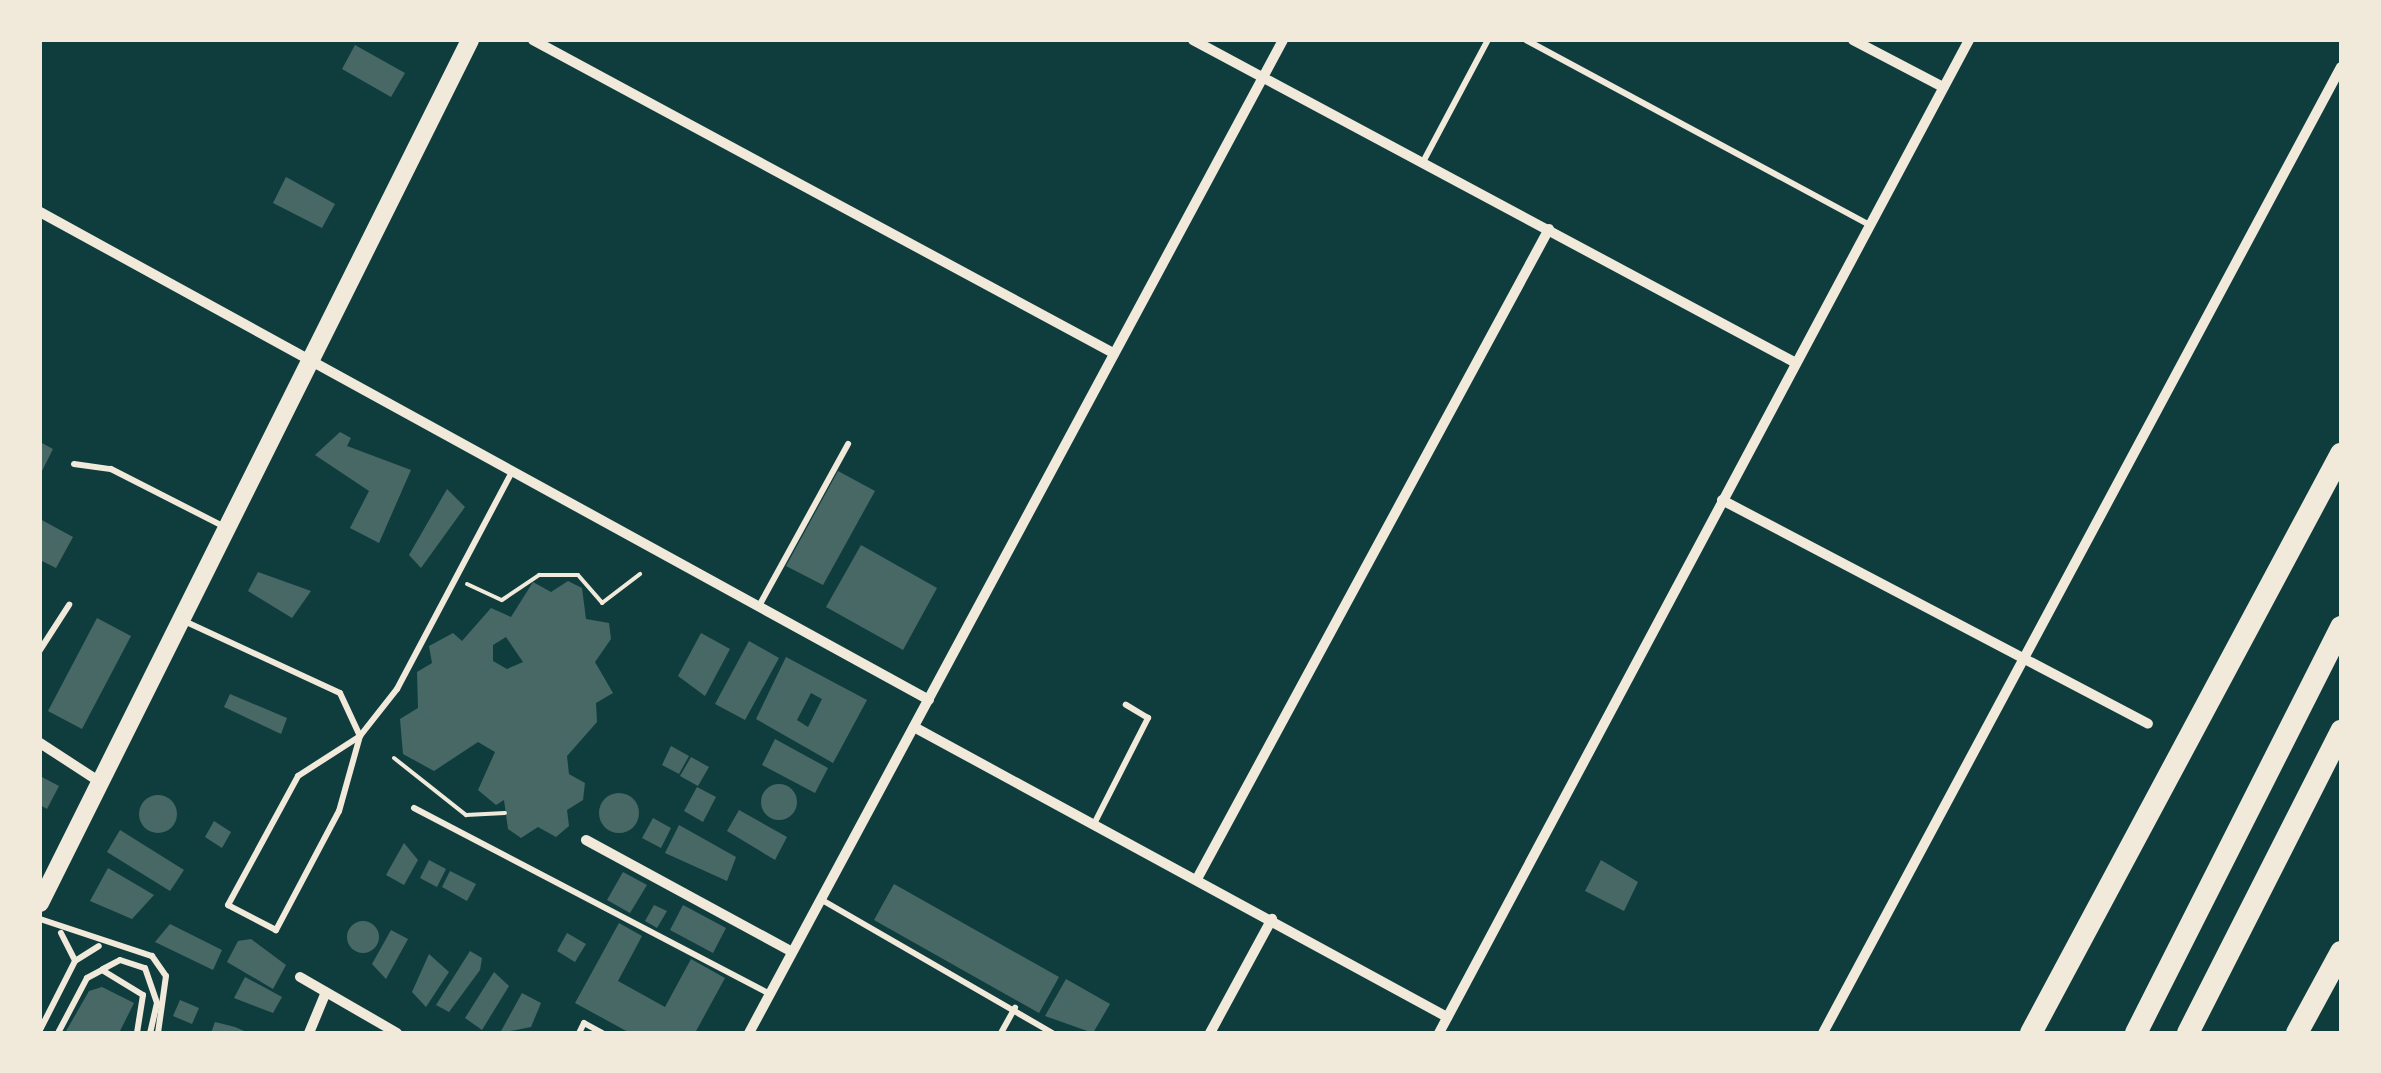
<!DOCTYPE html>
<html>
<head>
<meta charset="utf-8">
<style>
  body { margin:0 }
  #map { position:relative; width:2381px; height:1073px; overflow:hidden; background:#0f3d3e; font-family:"Asap Condensed",sans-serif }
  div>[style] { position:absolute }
  .building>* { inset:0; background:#486865 }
  .round { border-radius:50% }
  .path>* { height:4px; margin:-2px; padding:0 2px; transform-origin:2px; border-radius:2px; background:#f1e9da }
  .service>* { height:6px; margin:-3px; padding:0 3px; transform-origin:3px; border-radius:3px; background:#f1e9da }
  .minor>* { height:10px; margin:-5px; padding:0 5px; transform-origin:5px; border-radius:5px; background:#f1e9da }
  .secondary>* { height:18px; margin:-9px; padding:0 9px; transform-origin:9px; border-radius:9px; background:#f1e9da }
  .motorway>* { height:22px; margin:-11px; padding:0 11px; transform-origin:11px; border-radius:11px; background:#f1e9da }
  span { translate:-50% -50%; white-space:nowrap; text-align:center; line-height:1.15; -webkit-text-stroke:9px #f1e9da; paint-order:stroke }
  .frame { position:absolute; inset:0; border:42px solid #f1e9da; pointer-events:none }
</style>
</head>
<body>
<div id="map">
  <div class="building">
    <i style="clip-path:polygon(355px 45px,405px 73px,391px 97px,342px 69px)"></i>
    <i style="clip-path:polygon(286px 177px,335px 204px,322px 228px,273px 203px)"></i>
    <i style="clip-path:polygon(340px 432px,351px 438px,347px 446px,411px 470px,379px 543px,350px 528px,369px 491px,315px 455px)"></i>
    <i style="clip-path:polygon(40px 442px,53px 449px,40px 475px)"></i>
    <i style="clip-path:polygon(838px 471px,875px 491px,823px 585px,786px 566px)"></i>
    <i style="clip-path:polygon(447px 489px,465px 507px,421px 568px,409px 555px)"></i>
    <i style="clip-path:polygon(40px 519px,73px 537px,56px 568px,40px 560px)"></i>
    <i style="clip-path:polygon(861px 545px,937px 588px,903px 650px,826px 607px)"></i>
    <i style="clip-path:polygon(258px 572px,311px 591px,292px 618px,248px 591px)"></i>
    <i style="clip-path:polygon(evenodd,568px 581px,582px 588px,586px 619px,609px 623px,611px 639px,595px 662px,613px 693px,596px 703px,597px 722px,567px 756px,569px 774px,585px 783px,583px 800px,567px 810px,569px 826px,556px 837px,538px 827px,521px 838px,508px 829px,504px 800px,496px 805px,478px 790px,495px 752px,478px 742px,434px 771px,403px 754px,400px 719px,418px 708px,417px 672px,432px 663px,429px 646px,453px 633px,462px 641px,491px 608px,511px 617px,533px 582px,551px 592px,568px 581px,506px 637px,523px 662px,507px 669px,493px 661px,493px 645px,506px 637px)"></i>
    <i style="clip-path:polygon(97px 618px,131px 636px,82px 729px,48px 711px)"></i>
    <i style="clip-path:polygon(701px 633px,730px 649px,705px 696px,678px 676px)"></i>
    <i style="clip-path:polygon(749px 641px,779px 658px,745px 720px,715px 704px)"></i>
    <i style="clip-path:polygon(evenodd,786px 657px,867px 700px,833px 763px,756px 719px,786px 657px,811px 693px,822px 699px,808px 727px,797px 720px,811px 693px)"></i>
    <i style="clip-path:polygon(230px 694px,287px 718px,281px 734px,224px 707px)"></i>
    <i style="clip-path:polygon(775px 739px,828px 768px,815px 793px,762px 765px)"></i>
    <i style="clip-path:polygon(671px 746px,689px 756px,679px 774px,662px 765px)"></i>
    <i style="clip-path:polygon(691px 757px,709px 767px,698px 786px,680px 776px)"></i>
    <i style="clip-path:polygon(40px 776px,59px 786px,47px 809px,40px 805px)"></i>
    <i class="round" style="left:761px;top:784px;width:36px;height:36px"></i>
    <i style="clip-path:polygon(697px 787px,716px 797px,703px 822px,684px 811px)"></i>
    <i class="round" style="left:599px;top:793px;width:40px;height:40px"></i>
    <i class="round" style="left:139px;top:795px;width:38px;height:38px"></i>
    <i style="clip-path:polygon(739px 810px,787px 837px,775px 860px,727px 831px)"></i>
    <i style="clip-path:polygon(653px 818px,671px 828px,661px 848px,642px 838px)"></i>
    <i style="clip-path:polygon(214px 821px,231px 832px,222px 848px,205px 837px)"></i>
    <i style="clip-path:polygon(679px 825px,736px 857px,727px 881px,665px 853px)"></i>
    <i style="clip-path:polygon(120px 830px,184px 870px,170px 891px,107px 852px)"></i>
    <i style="clip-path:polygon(404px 843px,418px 860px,404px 885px,386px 875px)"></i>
    <i style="clip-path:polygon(429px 860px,446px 869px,437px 887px,420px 878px)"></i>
    <i style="clip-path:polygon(1601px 860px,1638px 882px,1624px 911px,1585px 891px)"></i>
    <i style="clip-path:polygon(108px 868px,154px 895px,132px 919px,90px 901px)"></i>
    <i style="clip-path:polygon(450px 871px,476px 884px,467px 901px,442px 887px)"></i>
    <i style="clip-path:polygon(623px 872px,647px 885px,630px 913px,607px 900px)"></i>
    <i style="clip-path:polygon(894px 884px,1059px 977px,1039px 1013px,874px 920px)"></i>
    <i style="clip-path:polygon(654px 905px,667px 911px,657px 928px,645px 921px)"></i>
    <i style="clip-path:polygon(683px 905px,726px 928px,713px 953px,670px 930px)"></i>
    <i class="round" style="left:347px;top:921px;width:32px;height:32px"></i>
    <i style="clip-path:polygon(619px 923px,642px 936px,618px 981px,665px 1007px,691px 959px,725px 978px,695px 1033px,630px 1033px,575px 1003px)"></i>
    <i style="clip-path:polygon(170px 924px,222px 950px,213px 970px,155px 942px)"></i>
    <i style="clip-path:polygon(391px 930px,408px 939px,386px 979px,372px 964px)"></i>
    <i style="clip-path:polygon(567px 933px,586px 944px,575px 962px,557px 951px)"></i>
    <i style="clip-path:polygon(251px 939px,286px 965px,273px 989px,227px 962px,238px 941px)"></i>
    <i style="clip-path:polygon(470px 951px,482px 958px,480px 970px,449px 1012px,436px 1005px)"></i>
    <i style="clip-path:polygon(429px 954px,449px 972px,426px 1007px,412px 992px)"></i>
    <i style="clip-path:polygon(494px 972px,509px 986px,482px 1030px,465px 1018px)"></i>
    <i style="clip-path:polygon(245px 977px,282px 997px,273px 1013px,234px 998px)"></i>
    <i style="clip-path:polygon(1066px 979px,1110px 1004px,1093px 1033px,1045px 1016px)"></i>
    <i style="clip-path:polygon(102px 987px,134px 1003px,119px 1033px,65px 1033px,89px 991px)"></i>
    <i style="clip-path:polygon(522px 993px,541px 1003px,531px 1027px,500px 1033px)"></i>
    <i style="clip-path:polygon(180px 1000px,199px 1008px,192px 1024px,173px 1016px)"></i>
    <i style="clip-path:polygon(215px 1022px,235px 1027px,249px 1033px,211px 1033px)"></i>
  </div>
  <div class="path">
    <i style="left:467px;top:584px;width:38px;rotate:25deg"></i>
    <i style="left:502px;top:600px;width:45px;rotate:-34deg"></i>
    <i style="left:539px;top:575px;width:39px"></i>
    <i style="left:578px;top:575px;width:37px;rotate:49deg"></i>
    <i style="left:602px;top:603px;width:48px;rotate:-37.3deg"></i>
    <i style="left:394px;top:758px;width:92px;rotate:38.4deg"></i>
    <i style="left:466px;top:815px;width:39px;rotate:-3deg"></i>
  </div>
  <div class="service">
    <i style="left:1526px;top:40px;width:391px;rotate:28.3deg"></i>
    <i style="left:1423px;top:162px;width:138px;rotate:-62deg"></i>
    <i style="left:74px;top:464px;width:37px;rotate:8deg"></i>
    <i style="left:111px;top:469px;width:128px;rotate:27deg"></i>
    <i style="left:759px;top:606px;width:185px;rotate:-61.2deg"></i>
    <i style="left:182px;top:620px;width:174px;rotate:24.8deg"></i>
    <i style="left:340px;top:693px;width:47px;rotate:65.1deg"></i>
    <i style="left:360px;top:736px;width:78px;rotate:105.6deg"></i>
    <i style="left:339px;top:811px;width:135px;rotate:117.9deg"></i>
    <i style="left:276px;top:930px;width:54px;rotate:-152.5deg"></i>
    <i style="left:228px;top:905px;width:147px;rotate:-61.5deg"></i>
    <i style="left:298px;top:776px;width:74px;rotate:-32.8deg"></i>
    <i style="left:360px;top:736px;width:60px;rotate:-51.8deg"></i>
    <i style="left:397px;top:689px;width:246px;rotate:-62.1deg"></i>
    <i style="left:40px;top:650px;width:54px;rotate:-57.2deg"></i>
    <i style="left:414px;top:808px;width:402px;rotate:27.6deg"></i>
    <i style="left:1095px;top:822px;width:117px;rotate:-63deg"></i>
    <i style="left:1148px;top:718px;width:26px;rotate:-149deg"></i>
    <i style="left:822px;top:900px;width:266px;rotate:30deg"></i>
    <i style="left:40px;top:919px;width:118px;rotate:18.3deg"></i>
    <i style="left:152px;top:956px;width:24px;rotate:55deg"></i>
    <i style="left:166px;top:976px;width:58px;rotate:98deg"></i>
    <i style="left:61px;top:933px;width:31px;rotate:63deg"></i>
    <i style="left:103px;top:969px;width:19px;rotate:-28deg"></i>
    <i style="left:120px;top:960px;width:26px;rotate:18deg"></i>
    <i style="left:145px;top:968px;width:37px;rotate:71deg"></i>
    <i style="left:157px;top:1003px;width:31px;rotate:103deg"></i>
    <i style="left:40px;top:1030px;width:77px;rotate:-63.1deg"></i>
    <i style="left:75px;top:961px;width:28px;rotate:-32deg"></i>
    <i style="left:58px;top:1033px;width:62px;rotate:-62.2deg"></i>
    <i style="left:87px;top:978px;width:17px;rotate:-28deg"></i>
    <i style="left:102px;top:970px;width:48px;rotate:31.4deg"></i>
    <i style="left:143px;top:995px;width:38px;rotate:99deg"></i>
    <i style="left:579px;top:1033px;width:11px;rotate:-63deg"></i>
    <i style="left:584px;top:1023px;width:21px;rotate:29deg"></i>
    <i style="left:1001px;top:1033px;width:29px;rotate:-61deg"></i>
  </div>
  <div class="minor">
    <i style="left:533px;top:40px;width:659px;rotate:28.35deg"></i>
    <i style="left:1193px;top:40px;width:684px;rotate:28.18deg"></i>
    <i style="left:1853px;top:40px;width:102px;rotate:27.6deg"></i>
    <i style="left:40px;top:212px;width:1014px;rotate:28.76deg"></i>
    <i style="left:1722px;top:500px;width:481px;rotate:27.7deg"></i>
    <i style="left:914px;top:727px;width:607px;rotate:28.55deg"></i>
    <i style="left:40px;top:743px;width:72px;rotate:33deg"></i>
    <i style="left:586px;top:840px;width:234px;rotate:28.5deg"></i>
    <i style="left:1198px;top:877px;width:737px;rotate:-61.56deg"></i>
    <i style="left:300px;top:977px;width:112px;rotate:30deg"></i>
    <i style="left:309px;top:1033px;width:44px;rotate:-67.5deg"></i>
    <i style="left:749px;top:1033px;width:1127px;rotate:-61.73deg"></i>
    <i style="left:1210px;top:1033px;width:130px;rotate:-61.5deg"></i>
    <i style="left:1439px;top:1033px;width:1126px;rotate:-61.91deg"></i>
    <i style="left:1823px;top:1033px;width:1096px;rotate:-61.8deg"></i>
  </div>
  <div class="secondary">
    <i style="left:40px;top:903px;width:964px;rotate:-63.51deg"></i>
  </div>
  <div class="motorway">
    <i style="left:2031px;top:1033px;width:657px;rotate:-61.84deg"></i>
    <i style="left:2136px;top:1033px;width:455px;rotate:-63.2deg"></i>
    <i style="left:2188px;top:1033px;width:339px;rotate:-63.1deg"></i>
    <i style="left:2297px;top:1033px;width:92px;rotate:-61.5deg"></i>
  </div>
  <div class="frame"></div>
</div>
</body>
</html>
